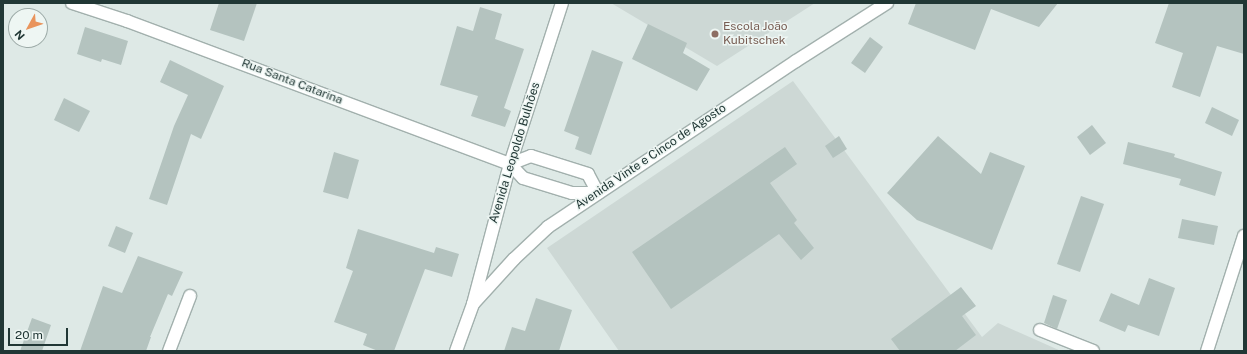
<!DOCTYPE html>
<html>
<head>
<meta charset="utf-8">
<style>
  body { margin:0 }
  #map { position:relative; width:1247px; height:354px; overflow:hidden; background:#dee9e6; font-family:"Public Sans",sans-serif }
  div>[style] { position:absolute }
  .built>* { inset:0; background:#cdd8d5 }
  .building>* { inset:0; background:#b4c3bf }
  .roads { filter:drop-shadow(1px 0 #a2b0ad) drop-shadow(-1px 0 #a2b0ad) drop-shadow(0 1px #a2b0ad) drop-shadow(0 -1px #a2b0ad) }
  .street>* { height:12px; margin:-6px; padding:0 6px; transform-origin:6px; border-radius:6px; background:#fff }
  .secondary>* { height:12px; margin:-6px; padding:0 6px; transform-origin:6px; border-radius:6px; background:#fff }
  .dots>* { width:11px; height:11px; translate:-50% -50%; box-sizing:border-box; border:2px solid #eef6f3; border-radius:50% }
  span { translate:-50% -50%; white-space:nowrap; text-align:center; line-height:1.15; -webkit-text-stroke:3px #eef6f3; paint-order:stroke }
  .education-label { font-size:12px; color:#785e54 }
  .left { translate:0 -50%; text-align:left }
  .street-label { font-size:12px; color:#213735 }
  .frame { position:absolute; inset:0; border:4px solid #213735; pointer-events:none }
  .north { position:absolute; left:8px; top:8px; width:40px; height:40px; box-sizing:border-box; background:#eef6f3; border:1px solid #9caaa7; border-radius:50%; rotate:230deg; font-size:11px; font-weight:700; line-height:16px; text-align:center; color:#213735 }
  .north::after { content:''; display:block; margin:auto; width:14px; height:18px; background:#e9945c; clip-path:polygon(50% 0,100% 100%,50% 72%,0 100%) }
  .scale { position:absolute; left:8px; top:328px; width:60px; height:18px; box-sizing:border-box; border:2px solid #213735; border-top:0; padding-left:5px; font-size:12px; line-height:14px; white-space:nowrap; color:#213735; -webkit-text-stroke:3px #eef6f3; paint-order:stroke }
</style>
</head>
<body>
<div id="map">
  <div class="built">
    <i style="clip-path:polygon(611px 3px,815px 3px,717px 66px)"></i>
    <i style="clip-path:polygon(793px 81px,982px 337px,998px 323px,1061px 351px,619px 351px,547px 248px)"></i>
  </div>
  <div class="building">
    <i style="clip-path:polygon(219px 3px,257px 3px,244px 41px,210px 30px)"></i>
    <i style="clip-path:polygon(916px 3px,1058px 3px,1039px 27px,991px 9px,975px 50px,908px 24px)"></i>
    <i style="clip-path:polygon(1169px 3px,1244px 3px,1244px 54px,1217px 46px,1200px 97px,1172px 87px,1183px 53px,1155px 43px)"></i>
    <i style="clip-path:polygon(480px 7px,502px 14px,495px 39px,524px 49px,504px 108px,511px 111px,505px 127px,471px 116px,478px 96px,440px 85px,457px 26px,473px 31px)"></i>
    <i style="clip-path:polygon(648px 24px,687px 43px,683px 53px,710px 69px,697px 91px,632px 59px)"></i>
    <i style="clip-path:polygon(85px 27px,128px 41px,121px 65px,102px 59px,101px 62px,77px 54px)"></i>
    <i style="clip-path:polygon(870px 37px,883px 47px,865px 73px,851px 63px)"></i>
    <i style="clip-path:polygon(592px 50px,623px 62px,591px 155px,575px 149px,579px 137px,564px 131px)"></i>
    <i style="clip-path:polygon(170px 60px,224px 86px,201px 139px,191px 134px,167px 205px,149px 199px,174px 126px,188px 95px,160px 82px)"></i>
    <i style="clip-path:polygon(64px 98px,90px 111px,79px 132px,54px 120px)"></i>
    <i style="clip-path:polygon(1212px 107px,1239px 120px,1232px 136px,1205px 123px)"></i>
    <i style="clip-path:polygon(1092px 125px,1106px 143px,1090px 155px,1077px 137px)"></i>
    <i style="clip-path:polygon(839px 136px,847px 149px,833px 158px,825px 146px)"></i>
    <i style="clip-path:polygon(938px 136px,981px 174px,990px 152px,1025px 166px,992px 250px,917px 220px,887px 193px)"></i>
    <i style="clip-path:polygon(1128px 142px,1175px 154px,1174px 157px,1222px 172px,1215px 196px,1179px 185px,1181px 179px,1123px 164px)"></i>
    <i style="clip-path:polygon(785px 147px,797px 164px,770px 183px,797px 220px,794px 223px,814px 248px,801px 260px,779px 234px,671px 309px,632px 252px)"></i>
    <i style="clip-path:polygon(334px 152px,359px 160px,348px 199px,323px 192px)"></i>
    <i style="clip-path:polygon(1081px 196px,1104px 204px,1080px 272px,1057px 264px)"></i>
    <i style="clip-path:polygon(1182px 219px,1218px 226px,1214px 245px,1178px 238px)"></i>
    <i style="clip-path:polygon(116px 226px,133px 233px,125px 253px,108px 246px)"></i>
    <i style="clip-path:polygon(358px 229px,434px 253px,436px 247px,459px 254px,452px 277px,425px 269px,394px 351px,378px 351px,363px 345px,367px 334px,334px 322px,353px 271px,346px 268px)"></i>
    <i style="clip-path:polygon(138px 256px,183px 272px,172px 296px,168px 294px,150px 337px,151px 337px,146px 351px,80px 351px,103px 286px,122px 293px)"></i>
    <i style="clip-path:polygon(1149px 278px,1175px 288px,1159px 336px,1128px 325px,1125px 332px,1099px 321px,1111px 293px,1139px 305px)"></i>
    <i style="clip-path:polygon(961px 287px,976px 306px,962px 316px,976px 335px,955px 351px,900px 351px,891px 339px)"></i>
    <i style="clip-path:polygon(1053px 295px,1067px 300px,1057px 329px,1044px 323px)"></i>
    <i style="clip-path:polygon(536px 298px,572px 310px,559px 351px,504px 351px,512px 327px,525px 331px)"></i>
    <i style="clip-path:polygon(32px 318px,51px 325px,42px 351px,20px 351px)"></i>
  </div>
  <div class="roads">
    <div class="street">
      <i style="left:72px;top:3px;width:58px;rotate:18.1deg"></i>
      <i style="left:127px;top:21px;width:409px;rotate:20.5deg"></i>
      <i style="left:510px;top:164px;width:19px;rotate:47deg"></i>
      <i style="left:523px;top:178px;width:51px;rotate:17deg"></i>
      <i style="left:572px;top:193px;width:26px"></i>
      <i style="left:598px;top:193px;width:21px;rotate:-118deg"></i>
      <i style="left:588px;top:174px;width:60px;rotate:-162.5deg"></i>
      <i style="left:531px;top:156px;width:22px;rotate:159deg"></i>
      <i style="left:473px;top:304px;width:145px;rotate:-75.2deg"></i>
      <i style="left:510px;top:164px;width:169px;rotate:-72.1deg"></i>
      <i style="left:1040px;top:330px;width:57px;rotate:21.6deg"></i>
      <i style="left:169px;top:351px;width:59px;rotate:-69.1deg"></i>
      <i style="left:1207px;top:351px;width:121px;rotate:-72.2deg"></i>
    </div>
    <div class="secondary">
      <i style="left:456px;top:351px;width:50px;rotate:-70.1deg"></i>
      <i style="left:473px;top:304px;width:61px;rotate:-47.7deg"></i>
      <i style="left:514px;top:259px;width:47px;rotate:-43.3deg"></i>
      <i style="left:548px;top:227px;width:298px;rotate:-33.8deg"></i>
      <i style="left:796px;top:61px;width:108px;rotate:-32.5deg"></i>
    </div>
  </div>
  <div class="dots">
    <i style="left:715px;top:34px;background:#8d6e63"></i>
  </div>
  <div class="education-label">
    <span class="left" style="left:723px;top:34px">Escola João<br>Kubitschek</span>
  </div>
  <div class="street-label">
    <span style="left:292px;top:82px;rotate:21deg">Rua Santa Catarina</span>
    <span style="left:515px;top:153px;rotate:-73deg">Avenida Leopoldo Bulhões</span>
    <span style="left:651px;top:157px;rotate:-34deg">Avenida Vinte e Cinco de Agosto</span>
  </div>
  <div class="frame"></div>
  <div class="north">N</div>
  <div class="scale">20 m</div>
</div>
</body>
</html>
